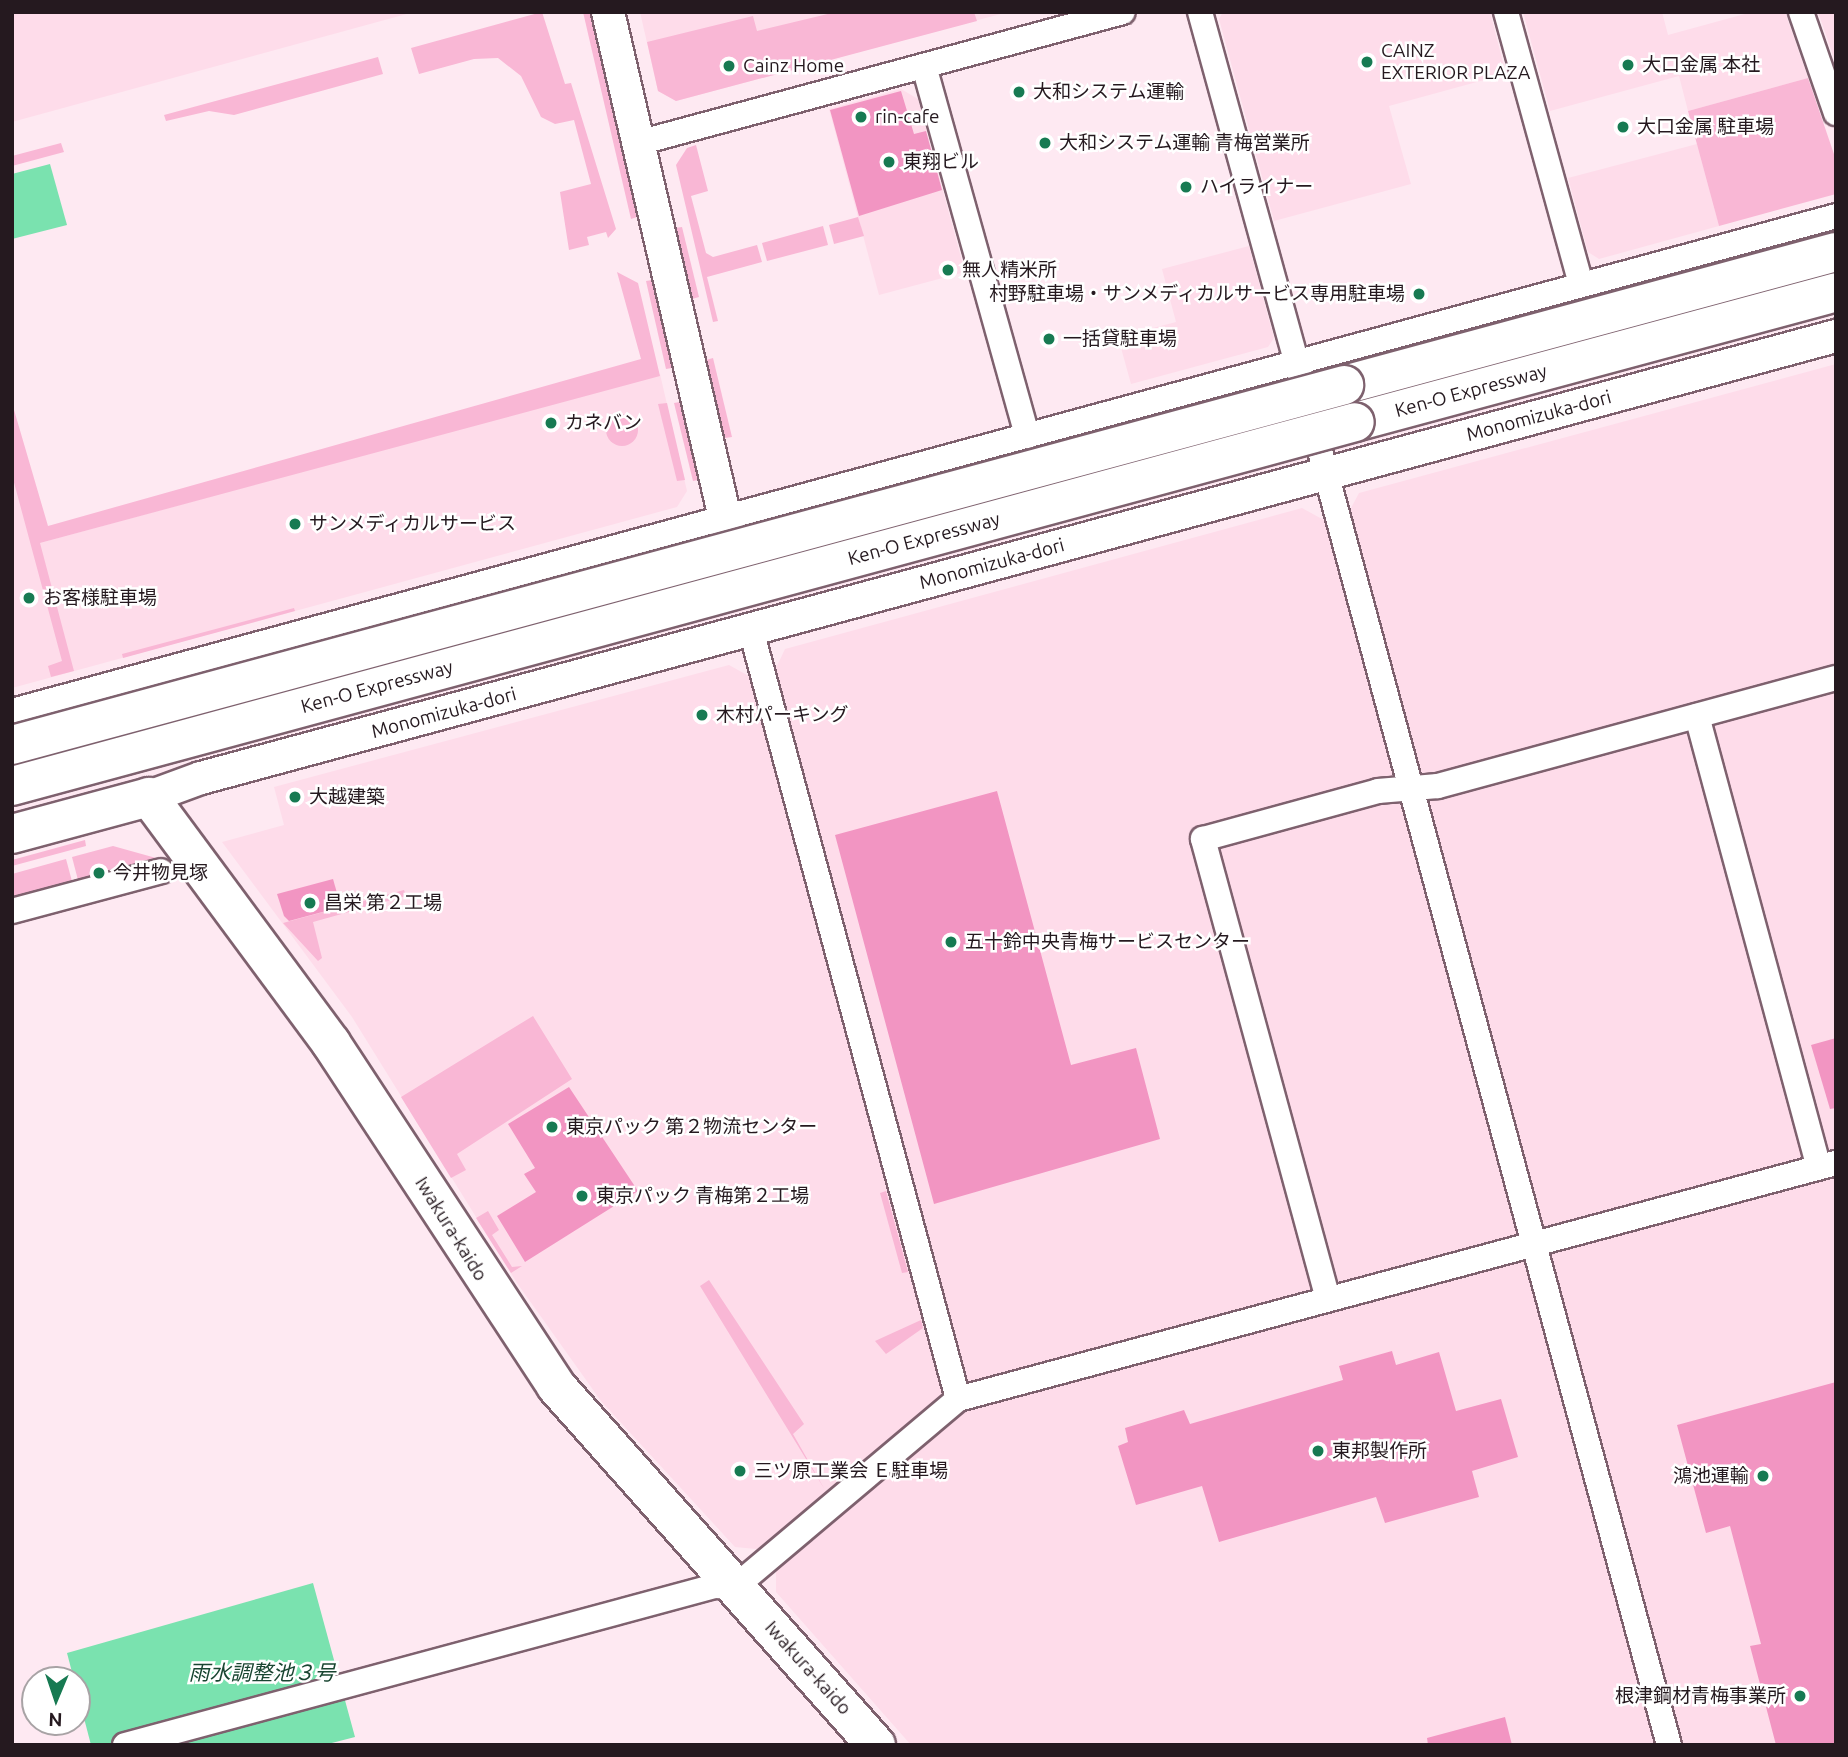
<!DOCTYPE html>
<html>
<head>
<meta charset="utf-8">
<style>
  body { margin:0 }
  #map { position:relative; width:1848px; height:1757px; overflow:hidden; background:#fee9f2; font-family:Ubuntu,"Noto Sans JP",sans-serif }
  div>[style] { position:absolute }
  .built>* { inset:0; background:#fedcea }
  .green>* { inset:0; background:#f9b7d5 }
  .round { border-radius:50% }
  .water>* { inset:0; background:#7ae2af }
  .building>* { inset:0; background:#f295c2 }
  .roads { filter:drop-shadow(2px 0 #7e616e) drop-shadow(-2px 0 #7e616e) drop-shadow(0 2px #7e616e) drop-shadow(0 -2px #7e616e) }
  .minor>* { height:24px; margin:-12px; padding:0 12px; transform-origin:12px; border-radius:12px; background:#fff }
  .tertiary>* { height:32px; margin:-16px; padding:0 16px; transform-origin:16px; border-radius:16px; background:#fff }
  .primary>* { height:38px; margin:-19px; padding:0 19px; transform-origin:19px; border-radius:19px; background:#fff }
  .motorway>* { height:38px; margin:-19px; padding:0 19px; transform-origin:19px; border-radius:19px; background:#fff }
  .bridges { filter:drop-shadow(2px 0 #7e616e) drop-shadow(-2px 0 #7e616e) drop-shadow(0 2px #7e616e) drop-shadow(0 -2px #7e616e) }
  .motorway-bridge>* { height:38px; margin:-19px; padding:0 19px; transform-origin:19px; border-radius:19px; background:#fff }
  .dots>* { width:19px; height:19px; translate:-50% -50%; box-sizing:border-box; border:4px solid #fff; border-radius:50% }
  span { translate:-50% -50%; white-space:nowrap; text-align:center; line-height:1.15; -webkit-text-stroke:5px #fff; paint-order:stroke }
  .poi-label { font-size:19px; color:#25191f }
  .left { translate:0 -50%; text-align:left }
  .right { translate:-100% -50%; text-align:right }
  .street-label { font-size:19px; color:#25191f }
  .water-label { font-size:21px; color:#194531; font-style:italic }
  .frame { position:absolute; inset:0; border:14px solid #25191f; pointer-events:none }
  .north { position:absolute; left:21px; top:1666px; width:70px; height:70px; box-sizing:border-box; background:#fff; border:2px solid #a8a3a5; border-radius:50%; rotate:182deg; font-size:19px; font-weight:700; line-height:28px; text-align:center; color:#25191f }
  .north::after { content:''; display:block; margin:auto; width:24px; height:32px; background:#177a52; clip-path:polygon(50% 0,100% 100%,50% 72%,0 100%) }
</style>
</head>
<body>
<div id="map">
  <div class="built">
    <i style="clip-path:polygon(12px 12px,414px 12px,12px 122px)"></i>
    <i style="clip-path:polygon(640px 12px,1008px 12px,676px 101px,658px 91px)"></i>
    <i style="clip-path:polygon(1223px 12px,1490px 12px,1506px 74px,1389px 106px,1411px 184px,1274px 221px,1219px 19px)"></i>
    <i style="clip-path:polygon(1523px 12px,1662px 12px,1668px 35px,1752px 12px,1785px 12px,1808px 78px,1688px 111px,1679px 76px,1550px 111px)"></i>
    <i style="clip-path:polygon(1818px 12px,1836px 12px,1836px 64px,1826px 35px)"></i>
    <i style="clip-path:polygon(901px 89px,918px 99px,965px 272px,879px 295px,829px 109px)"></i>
    <i style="clip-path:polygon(1697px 144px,1719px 226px,1599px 259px,1588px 252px,1568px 178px)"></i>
    <i style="clip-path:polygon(1249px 246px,1274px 338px,1268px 347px,1131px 384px,1118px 337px,1176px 322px,1162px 269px)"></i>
    <i style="clip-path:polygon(1836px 364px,1836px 1745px,911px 1745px,776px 1592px,776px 1571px,756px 1549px,735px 1547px,601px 1401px,517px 1283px,352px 1017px,222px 842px,284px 825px,274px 787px,729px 665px,747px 675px,777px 666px,785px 649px,1302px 508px,1322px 519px,1350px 510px,1359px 493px)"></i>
    <i style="clip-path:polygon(660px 374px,687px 491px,677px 507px,12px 688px,12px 438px,40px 543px)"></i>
  </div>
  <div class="green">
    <i style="clip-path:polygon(542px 12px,565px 84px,571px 83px,616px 229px,608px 238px,606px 232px,587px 237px,589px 245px,569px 250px,560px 192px,591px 184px,574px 120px,555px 124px,541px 117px,521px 76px,498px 58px,474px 59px,419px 74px,411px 48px)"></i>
    <i style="clip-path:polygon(583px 12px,590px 12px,637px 217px,631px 219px)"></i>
    <i style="clip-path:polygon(836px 12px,974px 12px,977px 21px,676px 101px,658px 91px,647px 42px,753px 16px,757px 31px)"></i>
    <i style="clip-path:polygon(378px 57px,383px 74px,234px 115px,209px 111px,166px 121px,164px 115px)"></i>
    <i style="clip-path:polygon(1808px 78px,1836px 160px,1836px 194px,1719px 226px,1688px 111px)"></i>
    <i style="clip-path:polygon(61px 143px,64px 152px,12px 166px,12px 156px)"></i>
    <i style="clip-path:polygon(696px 145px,708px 191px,691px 196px,706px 253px,713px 257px,757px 245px,762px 262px,707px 277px,718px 321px,713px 322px,676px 165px,687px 148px)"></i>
    <i style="clip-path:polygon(858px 217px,864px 236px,834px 244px,829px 225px)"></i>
    <i style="clip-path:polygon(823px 226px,828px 245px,767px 261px,762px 243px)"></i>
    <i style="clip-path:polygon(682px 227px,699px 297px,692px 299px,675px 228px)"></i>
    <i style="clip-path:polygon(617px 272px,638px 283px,660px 376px,40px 543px,74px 671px,51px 677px,48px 666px,62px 661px,12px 475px,12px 403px,48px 526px,641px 359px)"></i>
    <i style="clip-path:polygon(652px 280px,672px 368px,666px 369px,646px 281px)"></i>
    <i style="clip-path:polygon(713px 358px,732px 437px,725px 438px,706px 360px)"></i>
    <i style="clip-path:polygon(680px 402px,698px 480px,693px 481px,674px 403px)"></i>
    <i style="clip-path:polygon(667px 403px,685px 480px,677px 481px,658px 404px)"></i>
    <i class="round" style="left:606px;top:414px;width:32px;height:32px"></i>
    <i style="clip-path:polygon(294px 608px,295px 611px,123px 658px,122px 654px)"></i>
    <i style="clip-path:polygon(85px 840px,86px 846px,12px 866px,12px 860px)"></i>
    <i style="clip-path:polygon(113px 846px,156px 858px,163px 861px,79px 884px,72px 857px)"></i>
    <i style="clip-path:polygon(66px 859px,73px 885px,12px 902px,12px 874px)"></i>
    <i style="clip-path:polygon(404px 890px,406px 896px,313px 922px,322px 958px,318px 961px,283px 923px)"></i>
    <i style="clip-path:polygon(533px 1016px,572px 1079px,457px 1154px,466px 1170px,451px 1178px,401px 1097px)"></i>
    <i style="clip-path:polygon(886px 1191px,908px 1272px,902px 1273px,880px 1193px)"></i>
    <i style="clip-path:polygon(488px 1211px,499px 1230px,492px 1235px,512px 1267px,522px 1266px,511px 1273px,476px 1218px)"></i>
    <i style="clip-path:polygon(709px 1280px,804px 1424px,793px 1434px,825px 1490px,700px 1286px)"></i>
    <i style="clip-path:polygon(921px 1320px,923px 1328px,886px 1354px,875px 1341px)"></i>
  </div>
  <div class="water">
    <i style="clip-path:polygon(50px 164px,67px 225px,12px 239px,12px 174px)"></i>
    <i style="clip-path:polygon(313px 1583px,355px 1737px,324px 1745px,91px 1745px,67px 1653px)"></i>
  </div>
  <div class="building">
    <i style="clip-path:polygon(901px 91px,914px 134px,926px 131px,942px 190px,859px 216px,830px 110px)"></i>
    <i style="clip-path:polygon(997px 791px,1071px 1065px,1136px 1048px,1160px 1139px,934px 1204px,835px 835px)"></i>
    <i style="clip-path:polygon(333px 879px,341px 907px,289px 921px,284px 916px,277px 894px)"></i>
    <i style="clip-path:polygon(1836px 1038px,1836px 1108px,1830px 1109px,1811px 1045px)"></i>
    <i style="clip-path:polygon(569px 1087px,638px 1191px,525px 1262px,497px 1216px,536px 1192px,524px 1174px,535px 1168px,508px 1124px)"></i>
    <i style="clip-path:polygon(1392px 1351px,1396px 1365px,1439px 1352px,1456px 1411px,1501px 1399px,1518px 1457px,1472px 1471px,1479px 1497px,1385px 1523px,1376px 1497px,1219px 1542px,1202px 1486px,1136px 1505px,1118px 1446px,1128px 1442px,1125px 1428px,1184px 1410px,1190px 1424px,1343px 1380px,1339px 1366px)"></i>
    <i style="clip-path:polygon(1836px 1382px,1836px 1745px,1776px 1745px,1750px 1646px,1761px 1644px,1730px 1526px,1706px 1533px,1677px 1425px)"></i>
    <i style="clip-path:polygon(1505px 1717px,1512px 1745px,1428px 1745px,1427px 1738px)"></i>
  </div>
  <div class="roads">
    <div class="minor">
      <i style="left:1200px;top:12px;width:381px;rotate:74.6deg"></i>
      <i style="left:1506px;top:12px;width:283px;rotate:74.6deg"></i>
      <i style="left:1801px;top:12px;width:107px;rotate:70.9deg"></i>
      <i style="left:924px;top:66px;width:384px;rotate:74.4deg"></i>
      <i style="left:638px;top:143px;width:502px;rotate:-15.12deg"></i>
      <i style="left:1312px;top:421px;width:1371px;rotate:74.91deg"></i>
      <i style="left:751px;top:630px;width:796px;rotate:74.93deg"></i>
      <i style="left:12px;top:711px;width:1890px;rotate:-15.18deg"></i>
      <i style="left:1697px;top:716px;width:467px;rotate:74.9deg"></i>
      <i style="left:12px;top:911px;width:154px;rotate:-15deg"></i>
      <i style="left:1328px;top:1299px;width:477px;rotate:-105.2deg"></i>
      <i style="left:1203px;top:839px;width:181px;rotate:-15.3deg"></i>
      <i style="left:1378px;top:791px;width:60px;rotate:-4.8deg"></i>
      <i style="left:1438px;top:786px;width:412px;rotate:-15.2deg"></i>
      <i style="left:125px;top:1745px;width:611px;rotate:-15.08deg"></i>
      <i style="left:715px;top:1586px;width:20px;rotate:3deg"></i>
      <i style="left:735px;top:1587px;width:292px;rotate:-40.1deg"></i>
      <i style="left:958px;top:1399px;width:909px;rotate:-15.05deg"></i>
    </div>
    <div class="tertiary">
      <i style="left:608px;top:12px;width:577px;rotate:76.98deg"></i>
      <i style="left:149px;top:797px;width:55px;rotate:-20.1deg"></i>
      <i style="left:201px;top:778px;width:1694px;rotate:-15.13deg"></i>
    </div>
    <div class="primary">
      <i style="left:12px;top:834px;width:142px;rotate:-15.1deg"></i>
      <i style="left:149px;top:797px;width:306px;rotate:53.5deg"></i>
      <i style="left:331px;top:1043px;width:410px;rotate:56.7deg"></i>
      <i style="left:556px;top:1386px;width:481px;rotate:48.3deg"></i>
    </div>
    <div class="motorway">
      <i style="left:1344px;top:385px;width:510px;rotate:-15.13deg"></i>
      <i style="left:1355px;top:422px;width:498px;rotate:-15.1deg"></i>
    </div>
  </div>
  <div class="bridges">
    <div class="motorway-bridge">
      <i style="left:12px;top:745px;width:1380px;rotate:-15.12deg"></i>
      <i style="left:12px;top:786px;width:1391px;rotate:-15.16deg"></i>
    </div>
  </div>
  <div class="dots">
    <i style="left:1367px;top:62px;background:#177a52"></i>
    <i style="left:1628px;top:65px;background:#177a52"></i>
    <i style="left:729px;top:66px;background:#177a52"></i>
    <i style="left:1019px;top:92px;background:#177a52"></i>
    <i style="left:861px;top:117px;background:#177a52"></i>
    <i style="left:1623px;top:127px;background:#177a52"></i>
    <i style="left:1045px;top:143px;background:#177a52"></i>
    <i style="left:889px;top:162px;background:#177a52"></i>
    <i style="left:1186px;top:187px;background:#177a52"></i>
    <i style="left:948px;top:270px;background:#177a52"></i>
    <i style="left:1419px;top:294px;background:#177a52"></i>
    <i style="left:1049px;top:339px;background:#177a52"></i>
    <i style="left:551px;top:423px;background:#177a52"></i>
    <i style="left:295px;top:524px;background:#177a52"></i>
    <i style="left:29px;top:598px;background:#177a52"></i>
    <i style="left:702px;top:715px;background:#177a52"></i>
    <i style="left:295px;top:797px;background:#177a52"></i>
    <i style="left:99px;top:873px;background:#177a52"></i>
    <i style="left:310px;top:903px;background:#177a52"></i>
    <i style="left:951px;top:942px;background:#177a52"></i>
    <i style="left:552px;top:1127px;background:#177a52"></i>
    <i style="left:582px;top:1196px;background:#177a52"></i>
    <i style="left:1318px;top:1451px;background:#177a52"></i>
    <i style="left:740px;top:1471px;background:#177a52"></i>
    <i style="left:1763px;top:1476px;background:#177a52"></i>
    <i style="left:1800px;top:1696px;background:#177a52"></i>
  </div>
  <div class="poi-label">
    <span class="left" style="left:1381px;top:62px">CAINZ<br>EXTERIOR PLAZA</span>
    <span class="left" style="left:1642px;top:65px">大口金属 本社</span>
    <span class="left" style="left:743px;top:66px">Cainz Home</span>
    <span class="left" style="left:1033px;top:92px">大和システム運輸</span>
    <span class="left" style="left:875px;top:117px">rin-cafe</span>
    <span class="left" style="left:1637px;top:127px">大口金属 駐車場</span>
    <span class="left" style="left:1059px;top:143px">大和システム運輸 青梅営業所</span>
    <span class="left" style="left:903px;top:162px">東翔ビル</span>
    <span class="left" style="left:1200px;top:187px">ハイライナー</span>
    <span class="left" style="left:962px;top:270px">無人精米所</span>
    <span class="right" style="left:1405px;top:294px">村野駐車場・サンメディカルサービス専用駐車場</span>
    <span class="left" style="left:1063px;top:339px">一括貸駐車場</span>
    <span class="left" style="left:565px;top:423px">カネバン</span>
    <span class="left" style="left:309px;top:524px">サンメディカルサービス</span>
    <span class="left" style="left:43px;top:598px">お客様駐車場</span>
    <span class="left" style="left:716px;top:715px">木村パーキング</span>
    <span class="left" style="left:309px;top:797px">大越建築</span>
    <span class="left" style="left:113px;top:873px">今井物見塚</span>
    <span class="left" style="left:324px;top:903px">昌栄 第２工場</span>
    <span class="left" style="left:965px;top:942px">五十鈴中央青梅サービスセンター</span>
    <span class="left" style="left:566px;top:1127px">東京パック 第２物流センター</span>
    <span class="left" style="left:596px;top:1196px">東京パック 青梅第２工場</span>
    <span class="left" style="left:1332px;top:1451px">東邦製作所</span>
    <span class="left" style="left:754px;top:1471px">三ツ原工業会 Ｅ駐車場</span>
    <span class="right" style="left:1749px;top:1476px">鴻池運輸</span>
    <span class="right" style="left:1786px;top:1696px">根津鋼材青梅事業所</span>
  </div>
  <div class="street-label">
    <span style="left:1471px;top:391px;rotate:-15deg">Ken-O Expressway</span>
    <span style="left:1539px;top:416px;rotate:-15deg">Monomizuka-dori</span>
    <span style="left:924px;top:539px;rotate:-15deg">Ken-O Expressway</span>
    <span style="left:992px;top:564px;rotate:-15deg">Monomizuka-dori</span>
    <span style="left:377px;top:687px;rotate:-15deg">Ken-O Expressway</span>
    <span style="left:444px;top:713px;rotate:-15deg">Monomizuka-dori</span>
    <span style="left:451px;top:1229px;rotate:58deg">Iwakura-kaido</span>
    <span style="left:808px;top:1668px;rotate:48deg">Iwakura-kaido</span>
  </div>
  <div class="water-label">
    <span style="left:262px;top:1672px">雨水調整池３号</span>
  </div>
  <div class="frame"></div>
  <div class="north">N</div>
</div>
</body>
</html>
